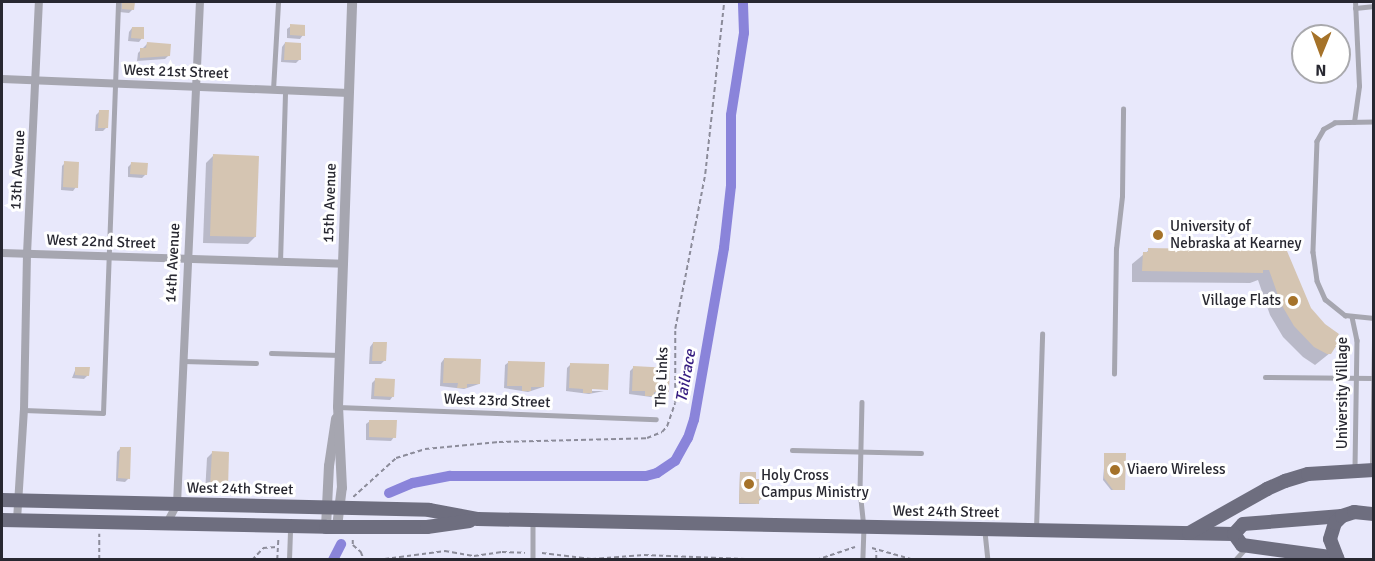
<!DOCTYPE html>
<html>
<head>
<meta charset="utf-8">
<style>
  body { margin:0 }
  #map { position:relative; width:1375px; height:561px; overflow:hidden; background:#e8e8fb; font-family:Signika,sans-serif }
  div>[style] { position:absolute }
  .shadow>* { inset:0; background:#0003 }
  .canal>* { height:10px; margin:-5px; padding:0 5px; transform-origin:5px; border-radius:5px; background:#8a84da }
  .building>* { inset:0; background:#d5c5b2 }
  .path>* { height:1.5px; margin-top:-0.75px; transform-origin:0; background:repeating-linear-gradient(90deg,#8c8c9a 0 4.5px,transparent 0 7.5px) }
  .service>* { height:4.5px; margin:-2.25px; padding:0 2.25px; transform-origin:2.25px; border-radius:2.25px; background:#a6a6b0 }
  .minor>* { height:8px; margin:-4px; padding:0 4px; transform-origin:4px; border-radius:4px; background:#a6a6b0 }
  .tertiary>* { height:10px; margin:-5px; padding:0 5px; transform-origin:5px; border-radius:5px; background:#a6a6b0 }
  .primary>* { height:14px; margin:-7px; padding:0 7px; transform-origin:7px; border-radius:7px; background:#6e6e7f }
  .dots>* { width:16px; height:16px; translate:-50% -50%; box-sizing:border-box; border:3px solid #fff; border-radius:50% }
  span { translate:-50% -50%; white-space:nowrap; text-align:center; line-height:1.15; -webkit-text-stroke:6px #fff; paint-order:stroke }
  .street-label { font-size:15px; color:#282831 }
  .poi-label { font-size:15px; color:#282831 }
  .left { translate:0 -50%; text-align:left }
  .right { translate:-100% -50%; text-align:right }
  .water-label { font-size:16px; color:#351c81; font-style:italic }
  .frame { position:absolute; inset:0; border:3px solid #282831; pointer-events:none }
  .north { position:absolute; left:1291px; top:24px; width:60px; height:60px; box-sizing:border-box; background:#fff; border:2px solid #a9a9ad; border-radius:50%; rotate:181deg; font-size:16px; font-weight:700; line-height:24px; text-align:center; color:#282831 }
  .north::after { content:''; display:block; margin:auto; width:21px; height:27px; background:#a57229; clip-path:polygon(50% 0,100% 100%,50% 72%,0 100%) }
</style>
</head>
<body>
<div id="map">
  <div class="shadow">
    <i style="clip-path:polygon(120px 2px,133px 2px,133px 9px,129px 13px,119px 12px)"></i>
    <i style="clip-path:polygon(291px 26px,303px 35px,300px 39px,287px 38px,287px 29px)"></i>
    <i style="clip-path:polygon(132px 28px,142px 38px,139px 42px,128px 41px,129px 32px)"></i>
    <i style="clip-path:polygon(285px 43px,299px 60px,296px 63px,281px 62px,282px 47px)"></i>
    <i style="clip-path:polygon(147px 44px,168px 56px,165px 59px,137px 61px,138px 53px)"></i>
    <i style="clip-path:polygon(99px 112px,106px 128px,103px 131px,95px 131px,96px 115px)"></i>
    <i style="clip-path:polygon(213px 156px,255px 237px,248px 244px,203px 243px,206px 163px)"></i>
    <i style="clip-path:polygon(65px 163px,76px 187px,73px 191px,61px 190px,62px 166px)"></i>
    <i style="clip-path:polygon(132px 163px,146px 174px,142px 178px,128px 177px,128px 167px)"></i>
    <i style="clip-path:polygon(1149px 250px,1283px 250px,1330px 353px,1315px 365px,1303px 357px,1283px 337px,1270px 315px,1258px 280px,1250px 283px,1132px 282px,1132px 264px)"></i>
    <i style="clip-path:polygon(373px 343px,385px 360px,381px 364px,369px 364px,370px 347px)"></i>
    <i style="clip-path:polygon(444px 359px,479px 384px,464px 389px,440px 386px,441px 363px)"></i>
    <i style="clip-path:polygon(509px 362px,543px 387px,528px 392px,504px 388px,505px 365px)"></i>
    <i style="clip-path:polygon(571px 364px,590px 391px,604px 391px,589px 394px,566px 391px,567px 368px)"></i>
    <i style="clip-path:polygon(76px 368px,88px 375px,84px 379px,72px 378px)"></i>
    <i style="clip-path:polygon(633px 368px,668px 392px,664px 395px,651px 397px,629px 394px,630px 371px)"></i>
    <i style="clip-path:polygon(375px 380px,393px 396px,390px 400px,371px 399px,372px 383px)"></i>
    <i style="clip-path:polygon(370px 421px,394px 437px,391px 441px,366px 440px,366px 424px)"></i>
    <i style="clip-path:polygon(120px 449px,129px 478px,125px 482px,116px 481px,117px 452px)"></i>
    <i style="clip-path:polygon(212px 453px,226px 488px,221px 494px,205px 493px,207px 458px)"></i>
    <i style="clip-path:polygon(1105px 456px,1123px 489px,1122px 490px,1111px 490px,1103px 480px)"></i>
    <i style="clip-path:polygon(740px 473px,758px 481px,761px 499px,756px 504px,739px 504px)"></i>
  </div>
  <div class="canal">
    <i style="left:389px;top:493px;width:26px;rotate:-23deg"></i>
    <i style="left:413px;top:483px;width:38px;rotate:-11deg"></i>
    <i style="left:450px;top:476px;width:196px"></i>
    <i style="left:646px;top:476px;width:11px;rotate:-15deg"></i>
    <i style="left:657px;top:473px;width:22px;rotate:-34deg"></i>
    <i style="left:675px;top:461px;width:26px;rotate:-61deg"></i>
    <i style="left:688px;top:438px;width:19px;rotate:-72deg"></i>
    <i style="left:694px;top:420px;width:175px;rotate:-80.1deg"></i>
    <i style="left:724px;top:248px;width:62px;rotate:-83.6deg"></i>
    <i style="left:731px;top:186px;width:71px;rotate:-90deg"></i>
    <i style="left:731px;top:115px;width:83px;rotate:-81deg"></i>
    <i style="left:744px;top:33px;width:31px;rotate:-92deg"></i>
    <i style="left:333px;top:560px;width:18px;rotate:-63deg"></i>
  </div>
  <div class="building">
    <i style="clip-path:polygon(122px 2px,135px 2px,134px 10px,122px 9px)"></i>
    <i style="clip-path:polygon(290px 24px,305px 25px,305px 36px,290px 35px)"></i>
    <i style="clip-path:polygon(132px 27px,144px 27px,144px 39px,131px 38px)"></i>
    <i style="clip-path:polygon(147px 42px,171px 44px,170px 56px,140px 58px,140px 48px,146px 48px)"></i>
    <i style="clip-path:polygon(285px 42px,301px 43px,301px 60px,284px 60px)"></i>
    <i style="clip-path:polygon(99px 110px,109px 110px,108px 128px,98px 128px)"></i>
    <i style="clip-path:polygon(213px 154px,259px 156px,256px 237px,210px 236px)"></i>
    <i style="clip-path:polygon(64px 161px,79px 162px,78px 188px,63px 187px)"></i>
    <i style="clip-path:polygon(131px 162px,148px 163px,147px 175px,130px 174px)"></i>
    <i style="clip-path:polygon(1259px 247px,1281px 247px,1287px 251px,1311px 308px,1325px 324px,1339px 334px,1335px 341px,1338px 343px,1331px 354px,1327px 354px,1314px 347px,1294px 326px,1281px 304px,1269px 270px,1263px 270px,1263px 273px,1142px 271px,1143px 252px,1148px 252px,1148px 248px,1259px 250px)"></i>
    <i style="clip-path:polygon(373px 342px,387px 342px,386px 361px,372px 361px)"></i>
    <i style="clip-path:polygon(444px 358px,481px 359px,480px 384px,467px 384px,467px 388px,457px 388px,458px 383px,443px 383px)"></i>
    <i style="clip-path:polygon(508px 361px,545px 362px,544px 387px,531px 387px,531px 391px,522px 391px,522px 386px,507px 386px)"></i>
    <i style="clip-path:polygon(570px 363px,609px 364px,608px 390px,592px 389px,592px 393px,583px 393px,583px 389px,569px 388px)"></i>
    <i style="clip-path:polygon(633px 366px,670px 368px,669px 392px,654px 392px,654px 396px,645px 396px,645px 391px,632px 391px)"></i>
    <i style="clip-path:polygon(75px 367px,90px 367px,89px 376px,75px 375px)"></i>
    <i style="clip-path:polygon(375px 378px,395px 379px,394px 397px,374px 396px)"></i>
    <i style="clip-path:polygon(369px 420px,397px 420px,396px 438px,369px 437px)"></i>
    <i style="clip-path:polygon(120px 447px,131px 447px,130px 479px,118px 478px)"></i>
    <i style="clip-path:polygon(212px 451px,229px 452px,228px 489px,210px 488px)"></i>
    <i style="clip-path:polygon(1104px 453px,1126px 453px,1125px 490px,1113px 490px,1104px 478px)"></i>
    <i style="clip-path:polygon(740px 472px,756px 472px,756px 479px,759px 479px,759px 490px,763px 490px,763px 499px,759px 499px,759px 504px,739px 503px)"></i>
  </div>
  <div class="path">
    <i style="left:353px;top:497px;width:58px;rotate:-42.2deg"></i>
    <i style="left:396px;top:458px;width:30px;rotate:-17deg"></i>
    <i style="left:425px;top:449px;width:74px;rotate:-5.4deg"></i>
    <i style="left:499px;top:442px;width:148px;rotate:-1.5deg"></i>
    <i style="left:647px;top:438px;width:16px;rotate:-22deg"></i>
    <i style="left:662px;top:432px;width:8px;rotate:-50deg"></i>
    <i style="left:667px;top:426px;width:24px;rotate:-71deg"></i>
    <i style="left:675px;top:403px;width:74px;rotate:-90deg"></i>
    <i style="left:675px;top:329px;width:158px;rotate:-79deg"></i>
    <i style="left:705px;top:174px;width:173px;rotate:-83.7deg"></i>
    <i style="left:353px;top:540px;width:5px;rotate:90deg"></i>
    <i style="left:353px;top:545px;width:11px;rotate:41deg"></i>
    <i style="left:361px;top:552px;width:9px;rotate:69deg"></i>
    <i style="left:872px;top:548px;width:44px;rotate:15.9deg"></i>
    <i style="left:542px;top:553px;width:50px;rotate:6.8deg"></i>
    <i style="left:592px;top:559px;width:52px;rotate:-4.4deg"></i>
    <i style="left:644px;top:555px;width:126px;rotate:2.3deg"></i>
    <i style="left:99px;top:560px;width:26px;rotate:-90deg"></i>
    <i style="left:252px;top:560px;width:16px;rotate:-47deg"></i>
    <i style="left:263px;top:548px;width:14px;rotate:-4deg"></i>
    <i style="left:277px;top:560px;width:21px;rotate:-87deg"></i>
    <i style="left:377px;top:560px;width:69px;rotate:-7.5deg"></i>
    <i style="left:445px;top:551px;width:29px;rotate:10deg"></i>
    <i style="left:474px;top:556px;width:28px;rotate:-8deg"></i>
    <i style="left:502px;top:552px;width:23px;rotate:2deg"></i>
    <i style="left:816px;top:560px;width:41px;rotate:-18.4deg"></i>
    <i style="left:876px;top:560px;width:9px;rotate:-90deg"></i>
  </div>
  <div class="service">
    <i style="left:1355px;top:8px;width:19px;rotate:-6deg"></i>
    <i style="left:273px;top:90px;width:88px;rotate:-86.7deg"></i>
    <i style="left:1354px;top:122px;width:36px;rotate:-82deg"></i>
    <i style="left:1359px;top:86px;width:84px;rotate:-92.7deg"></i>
    <i style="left:1374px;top:122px;width:39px;rotate:179deg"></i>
    <i style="left:1335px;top:123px;width:13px;rotate:151deg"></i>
    <i style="left:1324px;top:129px;width:14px;rotate:120deg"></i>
    <i style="left:1317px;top:141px;width:111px;rotate:92.1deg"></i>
    <i style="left:1313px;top:252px;width:29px;rotate:82deg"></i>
    <i style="left:1317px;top:281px;width:20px;rotate:66deg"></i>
    <i style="left:1325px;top:299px;width:26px;rotate:39deg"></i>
    <i style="left:1345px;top:315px;width:29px;rotate:6deg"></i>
    <i style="left:280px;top:262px;width:171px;rotate:-88.3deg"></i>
    <i style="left:1352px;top:317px;width:24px;rotate:78deg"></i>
    <i style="left:1357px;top:340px;width:130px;rotate:90.9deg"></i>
    <i style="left:271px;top:353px;width:69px;rotate:1.7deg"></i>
    <i style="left:183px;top:361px;width:73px;rotate:1.6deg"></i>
    <i style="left:1114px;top:374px;width:125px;rotate:-89.1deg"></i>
    <i style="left:1116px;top:249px;width:53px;rotate:-83.5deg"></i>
    <i style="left:1122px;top:196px;width:87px;rotate:-89.3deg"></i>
    <i style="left:1265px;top:377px;width:108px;rotate:0.5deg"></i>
    <i style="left:862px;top:402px;width:88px;rotate:91.3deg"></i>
    <i style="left:860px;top:490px;width:37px;rotate:84deg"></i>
    <i style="left:864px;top:527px;width:33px;rotate:92deg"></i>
    <i style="left:338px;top:407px;width:318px;rotate:2.2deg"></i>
    <i style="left:24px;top:410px;width:79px;rotate:2.2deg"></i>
    <i style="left:103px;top:413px;width:411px;rotate:-87.9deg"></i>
    <i style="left:792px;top:450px;width:129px;rotate:1.3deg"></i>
    <i style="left:1372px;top:467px;width:134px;rotate:-89.1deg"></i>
    <i style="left:533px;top:523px;width:37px;rotate:90deg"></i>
    <i style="left:1036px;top:529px;width:195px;rotate:-88.2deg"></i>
    <i style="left:985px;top:532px;width:28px;rotate:84deg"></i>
    <i style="left:289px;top:560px;width:31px;rotate:-88deg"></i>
    <i style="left:1235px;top:560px;width:15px;rotate:-48deg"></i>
  </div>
  <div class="minor">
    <i style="left:2px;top:79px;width:347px;rotate:2.3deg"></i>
    <i style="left:2px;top:253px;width:341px;rotate:1.8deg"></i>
    <i style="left:17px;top:520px;width:110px;rotate:-86.4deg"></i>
    <i style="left:24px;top:410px;width:156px;rotate:-88.9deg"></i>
    <i style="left:27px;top:254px;width:252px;rotate:-87.3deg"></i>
    <i style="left:167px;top:523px;width:21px;rotate:-62deg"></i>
    <i style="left:177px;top:504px;width:503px;rotate:-87.38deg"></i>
  </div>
  <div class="tertiary">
    <i style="left:326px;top:527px;width:61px;rotate:-87.2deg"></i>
    <i style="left:329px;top:466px;width:48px;rotate:-81.5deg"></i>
    <i style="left:337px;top:527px;width:39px;rotate:-83deg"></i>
    <i style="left:342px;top:488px;width:81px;rotate:-92.8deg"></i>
    <i style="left:338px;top:407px;width:405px;rotate:-88deg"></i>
  </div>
  <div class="primary">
    <i style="left:2px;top:500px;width:427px;rotate:1.3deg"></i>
    <i style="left:429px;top:510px;width:50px;rotate:10.4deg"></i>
    <i style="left:478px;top:519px;width:756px;rotate:1.14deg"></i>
    <i style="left:1234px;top:534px;width:13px;rotate:-48deg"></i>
    <i style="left:1243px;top:524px;width:99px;rotate:-4.6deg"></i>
    <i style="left:2px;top:520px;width:324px;rotate:1.2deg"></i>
    <i style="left:326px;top:527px;width:101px"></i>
    <i style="left:427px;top:527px;width:43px;rotate:-7.9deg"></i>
    <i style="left:1189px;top:533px;width:90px;rotate:-29.4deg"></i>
    <i style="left:1267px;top:489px;width:20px;rotate:-24deg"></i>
    <i style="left:1285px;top:481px;width:24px;rotate:-17deg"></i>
    <i style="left:1308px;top:474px;width:66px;rotate:-3.5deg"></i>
    <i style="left:1234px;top:534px;width:14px;rotate:54deg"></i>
    <i style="left:1242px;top:545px;width:96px;rotate:7.8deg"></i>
    <i style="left:1338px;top:560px;width:22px;rotate:-111deg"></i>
    <i style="left:1330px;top:539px;width:17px;rotate:-73deg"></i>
    <i style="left:1335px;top:523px;width:10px;rotate:-45deg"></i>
    <i style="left:1342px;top:516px;width:13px;rotate:-18deg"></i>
    <i style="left:1354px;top:512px;width:20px;rotate:6deg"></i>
  </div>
  <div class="dots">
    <i style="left:1158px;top:235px;background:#a57229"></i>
    <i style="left:1293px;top:301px;background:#a57229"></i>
    <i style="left:1115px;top:470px;background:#a57229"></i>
    <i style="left:749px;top:484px;background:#a57229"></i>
  </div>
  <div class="street-label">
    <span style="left:176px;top:72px;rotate:2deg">West 21st Street</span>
    <span style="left:18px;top:170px;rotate:-87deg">13th Avenue</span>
    <span style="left:330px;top:203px;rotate:-88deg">15th Avenue</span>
    <span style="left:101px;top:242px;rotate:2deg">West 22nd Street</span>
    <span style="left:173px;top:263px;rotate:-87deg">14th Avenue</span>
    <span style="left:662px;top:377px;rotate:-88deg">The Links</span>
    <span style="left:1343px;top:393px;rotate:-90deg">University Village</span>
    <span style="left:497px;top:401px;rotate:2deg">West 23rd Street</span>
    <span style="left:240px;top:489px;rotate:1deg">West 24th Street</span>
    <span style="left:946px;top:512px;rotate:1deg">West 24th Street</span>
  </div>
  <div class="poi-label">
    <span class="left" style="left:1170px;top:235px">University of<br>Nebraska at Kearney</span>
    <span class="right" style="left:1281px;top:301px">Village Flats</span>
    <span class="left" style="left:1127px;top:470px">Viaero Wireless</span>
    <span class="left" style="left:761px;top:484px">Holy Cross<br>Campus Ministry</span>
  </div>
  <div class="water-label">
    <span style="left:686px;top:376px;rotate:-80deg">Tailrace</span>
  </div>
  <div class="frame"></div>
  <div class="north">N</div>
</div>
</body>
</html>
